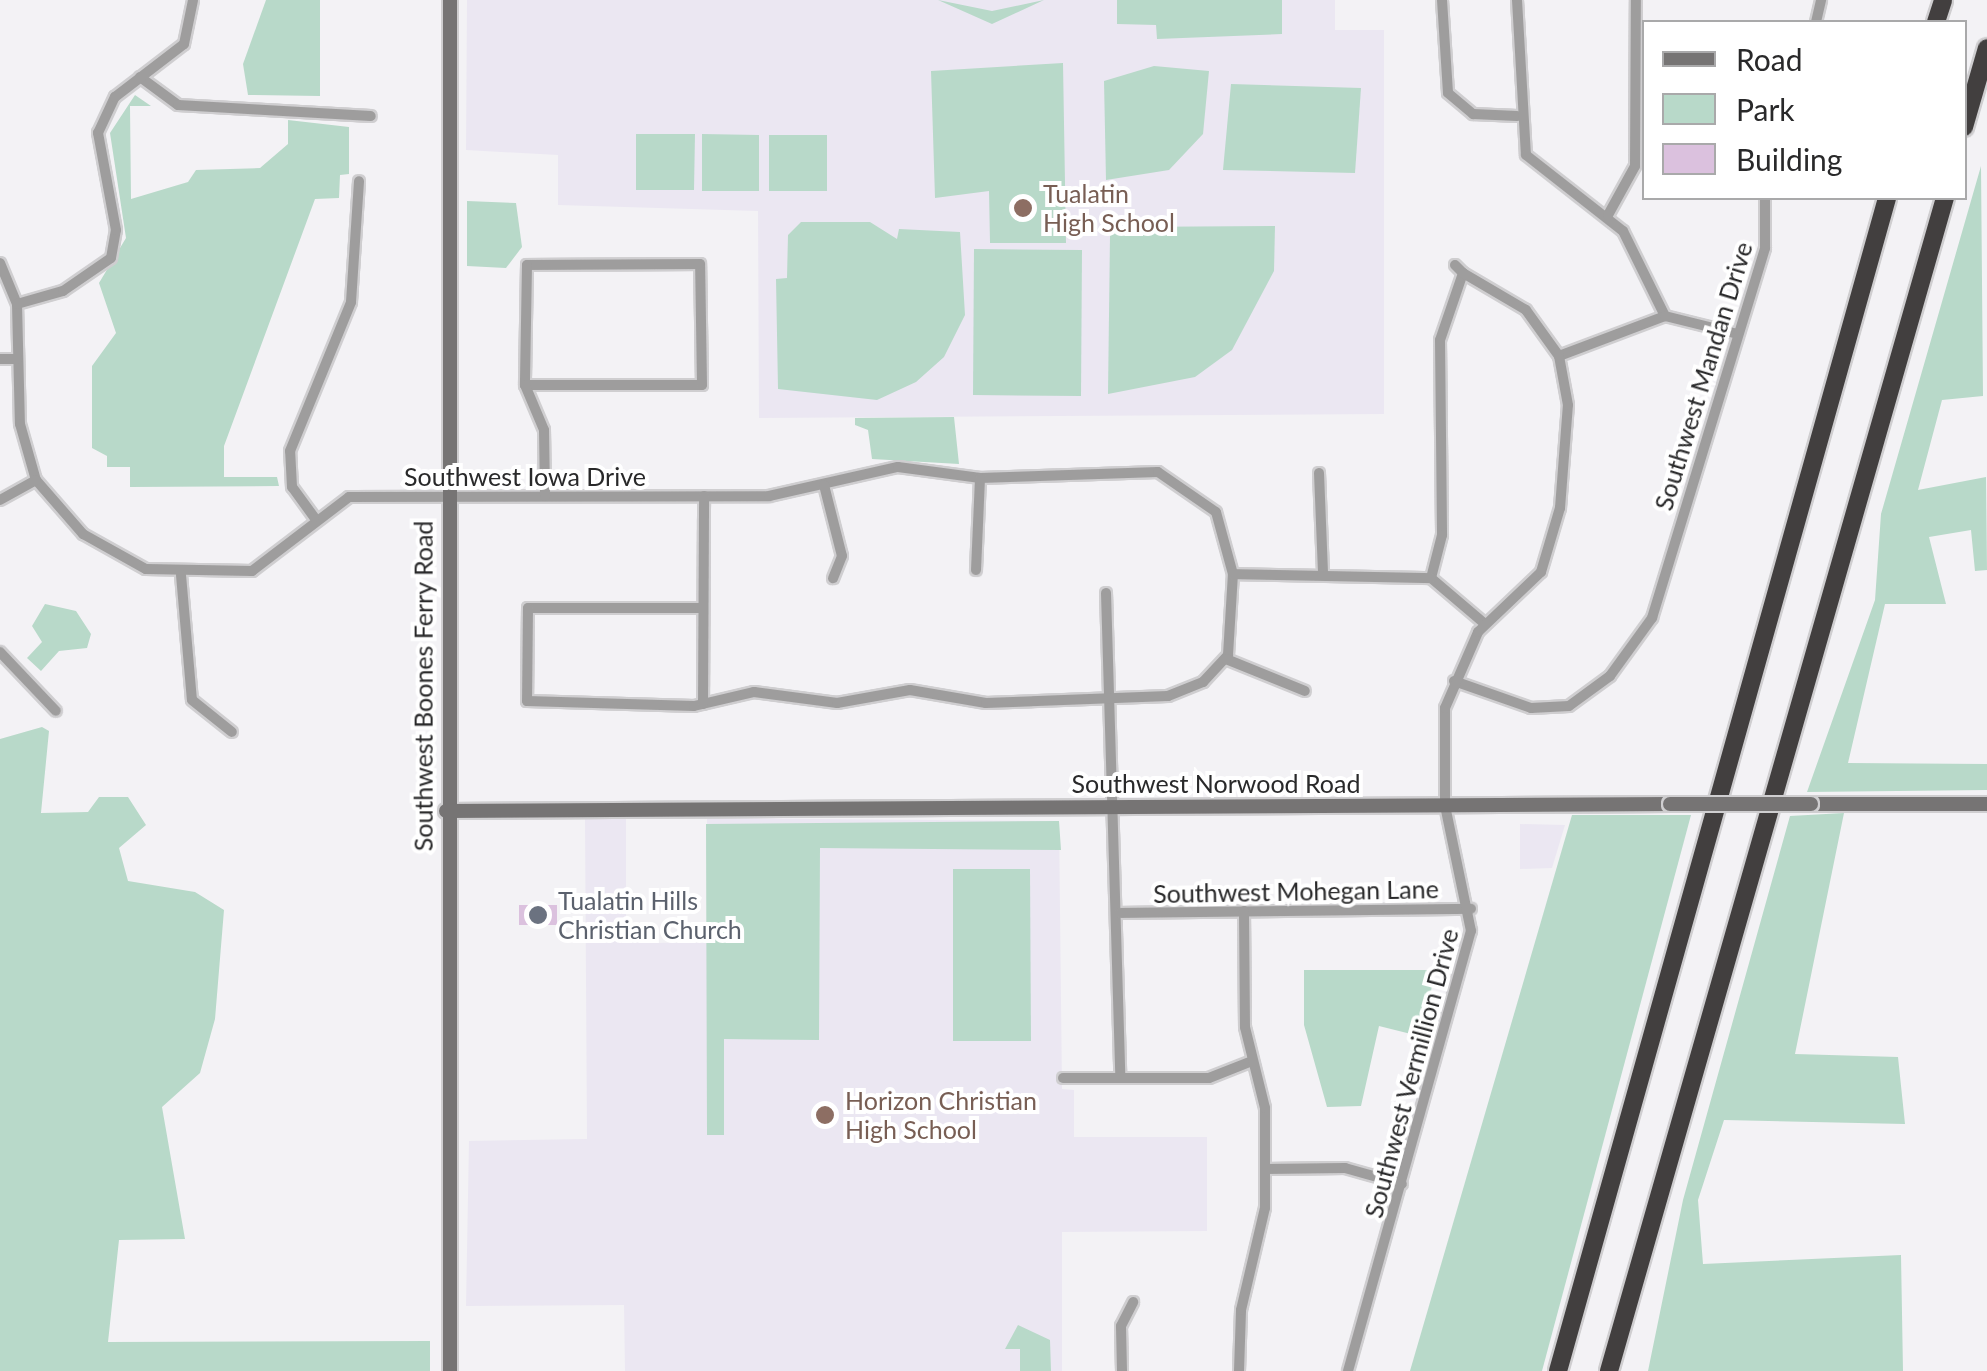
<!DOCTYPE html>
<html>
<head>
<meta charset="utf-8">
<style>
  body { margin:0 }
  #map { position:relative; width:1987px; height:1371px; overflow:hidden; background:#f3f2f5; font-family:Lato,sans-serif }
  div>[style] { position:absolute }
  .built>* { inset:0; background:#ebe7f2 }
  .green>* { inset:0; background:#b8d9c9 }
  .building>* { inset:0; background:#dbc1de }
  .roads { filter:drop-shadow(2px 0 #cfced0) drop-shadow(-2px 0 #cfced0) drop-shadow(0 2px #cfced0) drop-shadow(0 -2px #cfced0) }
  .street>* { height:10px; margin:-5px; padding:0 5px; transform-origin:5px; border-radius:5px; background:#9e9d9d }
  .secondary>* { height:14px; margin:-7px; padding:0 7px; transform-origin:7px; border-radius:7px; background:#767474 }
  .highway>* { height:18px; margin:-9px; padding:0 9px; transform-origin:9px; border-radius:9px; background:#423f3f }
  .bridges { filter:drop-shadow(2px 0 #cfced0) drop-shadow(-2px 0 #cfced0) drop-shadow(0 2px #cfced0) drop-shadow(0 -2px #cfced0) }
  .secondary-bridge>* { height:14px; margin:-7px; padding:0 7px; transform-origin:7px; border-radius:7px; background:#767474 }
  .dots>* { width:28px; height:28px; translate:-50% -50%; box-sizing:border-box; border:5px solid #fff; border-radius:50% }
  span { translate:-50% -50%; white-space:nowrap; text-align:center; line-height:1.15; -webkit-text-stroke:8px #fff; paint-order:stroke }
  .education-label { font-size:25px; color:#785e54 }
  .left { translate:0 -50%; text-align:left }
  .street-label { font-size:25px; color:#29292a }
  .worship-label { font-size:25px; color:#5b616d }
  .legend { position:absolute; left:1642px; top:20px; width:325px; height:180px; box-sizing:border-box; background:#fff; border:2px solid #a9a9aa; margin:0; padding:12px 18px; list-style:none; font-size:30px; color:#29292a }
  .legend li { display:flex; align-items:center; gap:20px; height:50px }
  .legend b { width:50px; border:2px solid #a9a9aa }
</style>
</head>
<body>
<div id="map">
  <div class="built">
    <i style="clip-path:polygon(467px 0,1335px 0,1335px 30px,1384px 30px,1384px 414px,759px 418px,758px 211px,558px 205px,558px 155px,466px 150px)"></i>
    <i style="clip-path:polygon(707px 818px,1059px 821px,1062px 1089px,1074px 1090px,1074px 1137px,1207px 1137px,1207px 1231px,1062px 1232px,1062px 1371px,625px 1371px,624px 1305px,466px 1306px,469px 1141px,587px 1139px,585px 819px,626px 819px,626px 920px,656px 943px,708px 942px)"></i>
    <i style="clip-path:polygon(1520px 824px,1565px 825px,1552px 868px,1520px 869px)"></i>
  </div>
  <div class="green">
    <i style="clip-path:polygon(266px 0,320px 0,320px 96px,248px 95px,243px 64px)"></i>
    <i style="clip-path:polygon(938px 0,992px 11px,1044px 0,992px 24px)"></i>
    <i style="clip-path:polygon(1117px 0,1282px 0,1282px 34px,1157px 39px,1156px 25px,1117px 24px)"></i>
    <i style="clip-path:polygon(1063px 63px,1066px 243px,990px 243px,989px 191px,935px 198px,931px 71px)"></i>
    <i style="clip-path:polygon(1154px 66px,1209px 71px,1203px 134px,1169px 170px,1106px 180px,1104px 81px)"></i>
    <i style="clip-path:polygon(1231px 84px,1361px 88px,1355px 173px,1223px 170px)"></i>
    <i style="clip-path:polygon(135px 95px,151px 106px,130px 106px,131px 199px,188px 182px,196px 170px,260px 168px,288px 144px,288px 120px,349px 127px,349px 174px,340px 175px,339px 198px,315px 199px,224px 446px,224px 477px,277px 477px,279px 486px,130px 487px,130px 467px,107px 467px,107px 456px,92px 448px,92px 366px,116px 333px,99px 283px,126px 238px,110px 133px)"></i>
    <i style="clip-path:polygon(636px 134px,695px 134px,694px 190px,636px 190px)"></i>
    <i style="clip-path:polygon(702px 134px,759px 135px,759px 191px,702px 191px)"></i>
    <i style="clip-path:polygon(769px 135px,827px 135px,827px 191px,769px 191px)"></i>
    <i style="clip-path:polygon(1981px 166px,1983px 396px,1942px 400px,1918px 490px,1986px 477px,1987px 570px,1975px 571px,1971px 530px,1929px 537px,1946px 604px,1885px 604px,1848px 763px,1987px 764px,1987px 790px,1807px 792px,1875px 600px,1881px 514px)"></i>
    <i style="clip-path:polygon(467px 201px,516px 203px,522px 247px,506px 268px,467px 266px)"></i>
    <i style="clip-path:polygon(801px 222px,870px 222px,897px 239px,899px 229px,960px 232px,965px 315px,944px 357px,916px 382px,877px 400px,778px 389px,776px 279px,787px 278px,788px 235px)"></i>
    <i style="clip-path:polygon(1275px 226px,1274px 271px,1232px 350px,1195px 377px,1108px 394px,1110px 236px,1120px 227px)"></i>
    <i style="clip-path:polygon(974px 249px,1082px 250px,1081px 396px,973px 395px)"></i>
    <i style="clip-path:polygon(954px 417px,959px 464px,872px 459px,868px 430px,855px 425px,855px 418px)"></i>
    <i style="clip-path:polygon(45px 604px,76px 611px,91px 634px,87px 648px,59px 651px,41px 671px,27px 658px,42px 642px,32px 626px)"></i>
    <i style="clip-path:polygon(42px 727px,49px 731px,41px 813px,88px 812px,99px 797px,128px 797px,146px 825px,119px 848px,128px 881px,195px 892px,224px 910px,215px 1019px,200px 1073px,162px 1107px,185px 1239px,119px 1240px,108px 1342px,430px 1341px,430px 1371px,0 1371px,0 739px)"></i>
    <i style="clip-path:polygon(1844px 813px,1795px 1054px,1898px 1057px,1905px 1124px,1724px 1120px,1698px 1200px,1703px 1264px,1901px 1255px,1903px 1371px,1648px 1371px,1683px 1200px,1790px 816px)"></i>
    <i style="clip-path:polygon(1572px 815px,1691px 815px,1542px 1371px,1410px 1371px)"></i>
    <i style="clip-path:polygon(1059px 821px,1061px 850px,820px 848px,819px 1040px,724px 1039px,724px 1135px,707px 1135px,706px 824px)"></i>
    <i style="clip-path:polygon(953px 869px,1030px 869px,1031px 1041px,953px 1041px)"></i>
    <i style="clip-path:polygon(1304px 970px,1434px 970px,1426px 1028px,1415px 1035px,1379px 1026px,1361px 1106px,1327px 1107px,1304px 1025px)"></i>
    <i style="clip-path:polygon(1018px 1325px,1050px 1340px,1051px 1371px,1020px 1371px,1020px 1349px,1005px 1349px)"></i>
  </div>
  <div class="building">
    <i style="clip-path:polygon(519px 905px,557px 905px,557px 925px,519px 925px)"></i>
  </div>
  <div class="roads">
    <div class="street">
      <i style="left:1442px;top:0;width:93px;rotate:86.3deg"></i>
      <i style="left:1448px;top:93px;width:33px;rotate:40deg"></i>
      <i style="left:1473px;top:114px;width:44px;rotate:2.6deg"></i>
      <i style="left:1517px;top:0;width:155px;rotate:86.7deg"></i>
      <i style="left:1526px;top:155px;width:123px;rotate:38.1deg"></i>
      <i style="left:1623px;top:231px;width:95px;rotate:63.7deg"></i>
      <i style="left:1816px;top:22px;width:23px;rotate:-77deg"></i>
      <i style="left:140px;top:77px;width:47px;rotate:36.4deg"></i>
      <i style="left:178px;top:105px;width:193px;rotate:3.3deg"></i>
      <i style="left:1608px;top:215px;width:56px;rotate:-61.1deg"></i>
      <i style="left:1635px;top:166px;width:166px;rotate:-89.7deg"></i>
      <i style="left:0;top:263px;width:44px;rotate:67.5deg"></i>
      <i style="left:17px;top:304px;width:120px;rotate:88.6deg"></i>
      <i style="left:20px;top:424px;width:58px;rotate:74.1deg"></i>
      <i style="left:36px;top:480px;width:72px;rotate:49deg"></i>
      <i style="left:83px;top:534px;width:72px;rotate:29.1deg"></i>
      <i style="left:146px;top:569px;width:106px;rotate:1.1deg"></i>
      <i style="left:252px;top:571px;width:122px;rotate:-37.3deg"></i>
      <i style="left:349px;top:497px;width:420px;rotate:-0.1deg"></i>
      <i style="left:769px;top:496px;width:132px;rotate:-12.7deg"></i>
      <i style="left:898px;top:467px;width:83px;rotate:7.6deg"></i>
      <i style="left:980px;top:478px;width:178px;rotate:-1.9deg"></i>
      <i style="left:1158px;top:472px;width:70px;rotate:34.6deg"></i>
      <i style="left:1216px;top:512px;width:64px;rotate:74.7deg"></i>
      <i style="left:1455px;top:265px;width:11px;rotate:45deg"></i>
      <i style="left:1463px;top:273px;width:71px;rotate:108.9deg"></i>
      <i style="left:1440px;top:340px;width:195px;rotate:89.4deg"></i>
      <i style="left:1442px;top:535px;width:44px;rotate:104.3deg"></i>
      <i style="left:1431px;top:578px;width:71px;rotate:40.4deg"></i>
      <i style="left:17px;top:304px;width:48px;rotate:-15.8deg"></i>
      <i style="left:63px;top:291px;width:58px;rotate:-34.5deg"></i>
      <i style="left:111px;top:258px;width:28px;rotate:-80deg"></i>
      <i style="left:116px;top:230px;width:99px;rotate:-100.5deg"></i>
      <i style="left:98px;top:133px;width:40px;rotate:-65deg"></i>
      <i style="left:115px;top:97px;width:87px;rotate:-37.5deg"></i>
      <i style="left:184px;top:44px;width:45px;rotate:-78.4deg"></i>
      <i style="left:1559px;top:356px;width:113px;rotate:-20.7deg"></i>
      <i style="left:1665px;top:316px;width:75px;rotate:13.9deg"></i>
      <i style="left:0;top:359px;width:18px"></i>
      <i style="left:525px;top:385px;width:177px"></i>
      <i style="left:702px;top:385px;width:121px;rotate:-90.9deg"></i>
      <i style="left:700px;top:264px;width:173px;rotate:179.7deg"></i>
      <i style="left:527px;top:265px;width:120px;rotate:91deg"></i>
      <i style="left:525px;top:385px;width:49px;rotate:67.1deg"></i>
      <i style="left:544px;top:430px;width:66px;rotate:89.1deg"></i>
      <i style="left:1319px;top:473px;width:101px;rotate:87.7deg"></i>
      <i style="left:824px;top:485px;width:73px;rotate:75.8deg"></i>
      <i style="left:842px;top:556px;width:24px;rotate:112deg"></i>
      <i style="left:0;top:500px;width:41px;rotate:-29.1deg"></i>
      <i style="left:314px;top:517px;width:37px;rotate:-126deg"></i>
      <i style="left:292px;top:487px;width:36px;rotate:-93deg"></i>
      <i style="left:290px;top:451px;width:161px;rotate:-67.7deg"></i>
      <i style="left:351px;top:302px;width:121px;rotate:-86.2deg"></i>
      <i style="left:976px;top:570px;width:92px;rotate:-87.5deg"></i>
      <i style="left:181px;top:575px;width:125px;rotate:85deg"></i>
      <i style="left:192px;top:700px;width:51px;rotate:38.7deg"></i>
      <i style="left:1106px;top:593px;width:485px;rotate:88.3deg"></i>
      <i style="left:702px;top:608px;width:174px;rotate:180deg"></i>
      <i style="left:528px;top:608px;width:93px;rotate:90.6deg"></i>
      <i style="left:527px;top:701px;width:167px;rotate:1.7deg"></i>
      <i style="left:694px;top:706px;width:62px;rotate:-13.1deg"></i>
      <i style="left:754px;top:692px;width:84px;rotate:7.5deg"></i>
      <i style="left:837px;top:703px;width:74px;rotate:-10.1deg"></i>
      <i style="left:910px;top:690px;width:77px;rotate:9.7deg"></i>
      <i style="left:986px;top:703px;width:182px;rotate:-2.2deg"></i>
      <i style="left:1168px;top:696px;width:38px;rotate:-22deg"></i>
      <i style="left:1203px;top:682px;width:37px;rotate:-47deg"></i>
      <i style="left:1228px;top:655px;width:81px;rotate:-86.5deg"></i>
      <i style="left:1233px;top:574px;width:198px;rotate:1.2deg"></i>
      <i style="left:0;top:652px;width:81px;rotate:46.5deg"></i>
      <i style="left:1226px;top:659px;width:85px;rotate:22.1deg"></i>
      <i style="left:1454px;top:681px;width:82px;rotate:19.3deg"></i>
      <i style="left:1531px;top:708px;width:38px;rotate:-3deg"></i>
      <i style="left:1569px;top:706px;width:51px;rotate:-36.2deg"></i>
      <i style="left:1610px;top:676px;width:72px;rotate:-54.1deg"></i>
      <i style="left:1652px;top:618px;width:387px;rotate:-73deg"></i>
      <i style="left:1765px;top:248px;width:50px;rotate:-90deg"></i>
      <i style="left:703px;top:704px;width:208px;rotate:-89.7deg"></i>
      <i style="left:1121px;top:913px;width:350px;rotate:-0.7deg"></i>
      <i style="left:1063px;top:1078px;width:146px"></i>
      <i style="left:1209px;top:1078px;width:46px;rotate:-21.6deg"></i>
      <i style="left:1265px;top:1169px;width:80px;rotate:-0.7deg"></i>
      <i style="left:1345px;top:1168px;width:59px;rotate:15.7deg"></i>
      <i style="left:1122px;top:1371px;width:45px;rotate:-91.3deg"></i>
      <i style="left:1121px;top:1326px;width:27px;rotate:-63deg"></i>
      <i style="left:1239px;top:1371px;width:61px;rotate:-88.1deg"></i>
      <i style="left:1241px;top:1310px;width:105px;rotate:-76.8deg"></i>
      <i style="left:1265px;top:1208px;width:100px;rotate:-90deg"></i>
      <i style="left:1265px;top:1108px;width:83px;rotate:-103.9deg"></i>
      <i style="left:1245px;top:1027px;width:116px;rotate:-90.5deg"></i>
      <i style="left:1348px;top:1371px;width:457px;rotate:-74.4deg"></i>
      <i style="left:1471px;top:931px;width:128px;rotate:-101.7deg"></i>
      <i style="left:1445px;top:806px;width:98px;rotate:-90deg"></i>
      <i style="left:1445px;top:708px;width:83px;rotate:-66.5deg"></i>
      <i style="left:1478px;top:632px;width:87px;rotate:-43.6deg"></i>
      <i style="left:1541px;top:572px;width:67px;rotate:-73.5deg"></i>
      <i style="left:1560px;top:508px;width:103px;rotate:-85.6deg"></i>
      <i style="left:1568px;top:405px;width:50px;rotate:-100.4deg"></i>
      <i style="left:1559px;top:356px;width:57px;rotate:-125.7deg"></i>
      <i style="left:1526px;top:310px;width:73px;rotate:-149.6deg"></i>
    </div>
    <div class="secondary">
      <i style="left:450px;top:0;width:1371px;rotate:90deg"></i>
      <i style="left:1811px;top:804px;width:176px"></i>
      <i style="left:446px;top:811px;width:1224px;rotate:-0.33deg"></i>
    </div>
    <div class="highway">
      <i style="left:1936px;top:22px;width:23px;rotate:-72deg"></i>
      <i style="left:1964px;top:127px;width:82px;rotate:-73.8deg"></i>
      <i style="left:1558px;top:1371px;width:1218px;rotate:-74.33deg"></i>
      <i style="left:1609px;top:1371px;width:1220px;rotate:-74.02deg"></i>
    </div>
  </div>
  <div class="bridges">
    <div class="secondary-bridge">
      <i style="left:1670px;top:804px;width:141px"></i>
    </div>
  </div>
  <div class="dots">
    <i style="left:1023px;top:208px;background:#8d6e63"></i>
    <i style="left:538px;top:915px;background:#6b7280"></i>
    <i style="left:825px;top:1115px;background:#8d6e63"></i>
  </div>
  <div class="education-label">
    <span class="left" style="left:1043px;top:208px">Tualatin<br>High School</span>
    <span class="left" style="left:845px;top:1115px">Horizon Christian<br>High School</span>
  </div>
  <div class="street-label">
    <span style="left:1703px;top:376px;rotate:-73deg">Southwest Mandan Drive</span>
    <span style="left:525px;top:476px">Southwest Iowa Drive</span>
    <span style="left:423px;top:686px;rotate:-90deg">Southwest Boones Ferry Road</span>
    <span style="left:1216px;top:783px">Southwest Norwood Road</span>
    <span style="left:1296px;top:891px;rotate:-1deg">Southwest Mohegan Lane</span>
    <span style="left:1411px;top:1073px;rotate:-75deg">Southwest Vermillion Drive</span>
  </div>
  <div class="worship-label">
    <span class="left" style="left:558px;top:915px">Tualatin Hills<br>Christian Church</span>
  </div>
  <ul class="legend">
  <li><b style="height:12px;background:#767474"></b>Road</li>
  <li><b style="height:28px;background:#b8d9c9"></b>Park</li>
  <li><b style="height:28px;background:#dbc1de"></b>Building</li>
  </ul>
</div>
</body>
</html>
